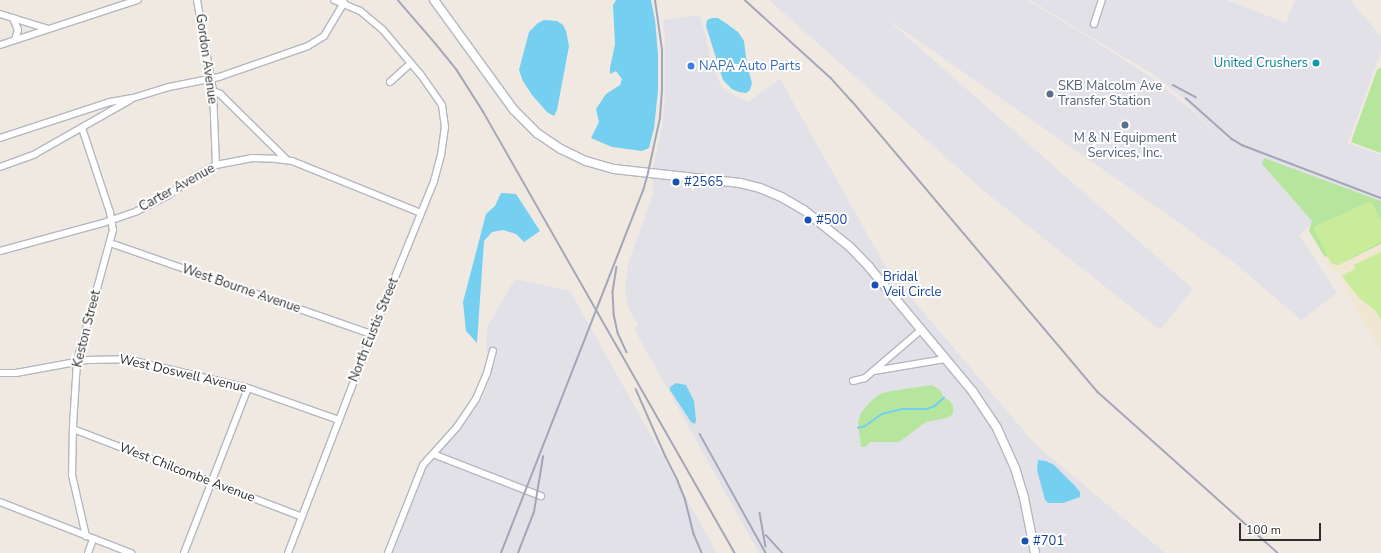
<!DOCTYPE html>
<html>
<head>
<meta charset="utf-8">
<style>
  body { margin:0 }
  #map { position:relative; width:1381px; height:553px; overflow:hidden; background:#efe9e1; font-family:"Nunito Sans",sans-serif }
  div>[style] { position:absolute }
  .industrial>* { inset:0; background:#e3e1e8 }
  .education>* { inset:0; background:#f0e6d1 }
  .green>* { inset:0; background:#b6e59e }
  .pitch>* { inset:0; background:#c9ec9a }
  .water>* { inset:0; background:#75cff0 }
  .stream>* { height:1.5px; margin:-0.75px; padding:0 0.75px; transform-origin:0.75px; border-radius:0.75px; background:#75cff0 }
  .roads { filter:drop-shadow(1px 0 #b4b7c1) drop-shadow(-1px 0 #b4b7c1) drop-shadow(0 1px #b4b7c1) drop-shadow(0 -1px #b4b7c1) }
  .minor>* { height:6px; margin:-3px; padding:0 3px; transform-origin:3px; border-radius:3px; background:#fff }
  .tertiary>* { height:8px; margin:-4px; padding:0 4px; transform-origin:4px; border-radius:4px; background:#fff }
  .rail>* { height:1.5px; margin:-0.75px; padding:0 0.75px; transform-origin:0.75px; border-radius:0.75px; background:#a3a6b8 }
  .dots>* { width:11px; height:11px; translate:-50% -50%; box-sizing:border-box; border:2px solid #fff; border-radius:50% }
  span { translate:-50% -50%; white-space:nowrap; text-align:center; line-height:1.15; -webkit-text-stroke:4px #fff; paint-order:stroke }
  .street-label { font-size:13px; color:#2e2e2e }
  .culture-label { font-size:13px; color:#0d838f }
  .right { translate:-100% -50%; text-align:right }
  .shop-label { font-size:13px; color:#366cbe }
  .left { translate:0 -50%; text-align:left }
  .service-label { font-size:13px; color:#4e5e75 }
  .transit-label { font-size:13px; color:#164399 }
  .scale { position:absolute; left:1239px; top:523px; width:82px; height:18px; box-sizing:border-box; border:2px solid #2e2e2e; border-top:0; padding-left:5px; font-size:12px; line-height:14px; white-space:nowrap; color:#2e2e2e; -webkit-text-stroke:3px #fff; paint-order:stroke }
</style>
</head>
<body>
<div id="map">
  <div class="industrial">
    <i style="clip-path:polygon(769px 0,1027px 0,1098px 43px,1155px 80px,1195px 113px,1225px 145px,1187px 102px,1154px 75px,1030px 0,1227px 0,1286px 23px,1295px 0,1350px 0,1381px 36px,1381px 51px,1348px 143px,1381px 155px,1381px 201px,1312px 224px,1299px 235px,1337px 293px,1301px 320px,1237px 265px,1174px 219px,887px 19px,1193px 289px,1160px 330px,985px 192px)"></i>
    <i style="clip-path:polygon(700px 15px,705px 33px,710px 59px,720px 84px,726px 91px,748px 102px,780px 79px,887px 269px,1035px 444px,1165px 553px,759px 553px,634px 329px,638px 324px,628px 307px,625px 292px,628px 264px,653px 194px,653px 169px,663px 122px,665px 92px,665px 39px,663px 20px)"></i>
    <i style="clip-path:polygon(515px 279px,570px 291px,717px 553px,393px 553px,426px 469px,473px 412px,483px 397px,497px 355px,486px 352px,487px 327px)"></i>
  </div>
  <div class="education">
    <i style="clip-path:polygon(1369px 196px,1381px 201px,1381px 350px,1355px 308px,1338px 272px,1334px 274px,1309px 231px,1312px 224px)"></i>
  </div>
  <div class="green">
    <i style="clip-path:polygon(1381px 67px,1381px 153px,1351px 142px,1377px 70px)"></i>
    <i style="clip-path:polygon(1264px 158px,1381px 201px,1381px 244px,1338px 265px,1331px 263px,1328px 256px,1325px 257px,1309px 231px,1312px 221px,1262px 164px)"></i>
    <i style="clip-path:polygon(932px 385px,940px 390px,944px 398px,949px 400px,953px 406px,953px 414px,947px 418px,926px 422px,899px 442px,870px 442px,865px 447px,861px 447px,858px 423px,861px 413px,871px 401px,880px 394px,891px 391px)"></i>
  </div>
  <div class="pitch">
    <i style="clip-path:polygon(1371px 201px,1381px 220px,1381px 242px,1338px 265px,1331px 263px,1313px 227px)"></i>
    <i style="clip-path:polygon(1381px 252px,1381px 321px,1376px 311px,1360px 299px,1342px 276px,1355px 269px,1354px 265px)"></i>
  </div>
  <div class="water">
    <i style="clip-path:polygon(616px 0,651px 0,655px 20px,658px 54px,658px 91px,654px 128px,649px 148px,642px 151px,612px 147px,591px 138px,599px 122px,596px 109px,606px 94px,620px 85px,622px 79px,616px 71px,610px 74px,610px 68px,615px 44px,613px 5px)"></i>
    <i style="clip-path:polygon(712px 18px,718px 18px,727px 24px,738px 32px,744px 41px,747px 65px,752px 83px,750px 90px,746px 93px,739px 92px,732px 89px,723px 80px,706px 26px,707px 20px)"></i>
    <i style="clip-path:polygon(544px 20px,557px 21px,563px 25px,566px 31px,569px 46px,557px 110px,554px 116px,547px 112px,532px 95px,523px 81px,519px 70px,529px 32px,538px 23px)"></i>
    <i style="clip-path:polygon(501px 193px,516px 194px,540px 231px,524px 242px,516px 234px,503px 230px,492px 232px,484px 241px,477px 343px,466px 331px,463px 302px,486px 214px,495px 206px)"></i>
    <i style="clip-path:polygon(676px 383px,686px 385px,694px 401px,696px 420px,695px 424px,691px 422px,670px 390px,670px 387px)"></i>
    <i style="clip-path:polygon(1038px 460px,1046px 461px,1054px 465px,1075px 486px,1080px 492px,1080px 497px,1063px 503px,1048px 503px,1045px 500px,1037px 470px)"></i>
  </div>
  <div class="stream">
    <i style="left:858px;top:428px;width:7px;rotate:-16deg"></i>
    <i style="left:865px;top:426px;width:21px;rotate:-35deg"></i>
    <i style="left:882px;top:414px;width:21px;rotate:-14deg"></i>
    <i style="left:902px;top:409px;width:25px"></i>
    <i style="left:927px;top:409px;width:9px;rotate:-21deg"></i>
    <i style="left:935px;top:406px;width:12px;rotate:-42deg"></i>
  </div>
  <div class="roads">
    <div class="minor">
      <i style="left:197px;top:0;width:92px;rotate:80deg"></i>
      <i style="left:213px;top:91px;width:74px;rotate:87.7deg"></i>
      <i style="left:0;top:14px;width:50px;rotate:17.4deg"></i>
      <i style="left:13px;top:18px;width:13px;rotate:67deg"></i>
      <i style="left:18px;top:30px;width:10px;rotate:107deg"></i>
      <i style="left:1094px;top:24px;width:25px;rotate:-72deg"></i>
      <i style="left:0;top:45px;width:145px;rotate:-18.1deg"></i>
      <i style="left:390px;top:82px;width:28px;rotate:-42deg"></i>
      <i style="left:213px;top:91px;width:8px;rotate:23deg"></i>
      <i style="left:220px;top:94px;width:94px;rotate:44.6deg"></i>
      <i style="left:82px;top:128px;width:89px;rotate:71.6deg"></i>
      <i style="left:110px;top:212px;width:18px;rotate:81deg"></i>
      <i style="left:113px;top:230px;width:137px;rotate:105.3deg"></i>
      <i style="left:77px;top:362px;width:63px;rotate:93.6deg"></i>
      <i style="left:73px;top:425px;width:50px;rotate:91.1deg"></i>
      <i style="left:72px;top:475px;width:63px;rotate:77.1deg"></i>
      <i style="left:0;top:138px;width:116px;rotate:-18.1deg"></i>
      <i style="left:110px;top:102px;width:23px;rotate:-10deg"></i>
      <i style="left:133px;top:98px;width:38px;rotate:-17deg"></i>
      <i style="left:169px;top:87px;width:51px;rotate:-11.3deg"></i>
      <i style="left:219px;top:77px;width:94px;rotate:-19.2deg"></i>
      <i style="left:308px;top:46px;width:19px;rotate:-32deg"></i>
      <i style="left:324px;top:36px;width:39px;rotate:-59deg"></i>
      <i style="left:0;top:167px;width:37px;rotate:-20deg"></i>
      <i style="left:35px;top:154px;width:109px;rotate:-29.6deg"></i>
      <i style="left:110px;top:243px;width:277px;rotate:19.2deg"></i>
      <i style="left:0;top:251px;width:107px;rotate:-15.2deg"></i>
      <i style="left:103px;top:223px;width:36px;rotate:-19deg"></i>
      <i style="left:137px;top:211px;width:34px;rotate:-27deg"></i>
      <i style="left:167px;top:196px;width:33px;rotate:-35deg"></i>
      <i style="left:194px;top:177px;width:25px;rotate:-29deg"></i>
      <i style="left:216px;top:165px;width:37px;rotate:-11deg"></i>
      <i style="left:252px;top:158px;width:24px;rotate:2deg"></i>
      <i style="left:276px;top:159px;width:16px;rotate:7deg"></i>
      <i style="left:292px;top:161px;width:139px;rotate:22deg"></i>
      <i style="left:874px;top:371px;width:72px;rotate:-9.6deg"></i>
      <i style="left:0;top:373px;width:16px"></i>
      <i style="left:16px;top:373px;width:72px;rotate:-10.4deg"></i>
      <i style="left:87px;top:360px;width:39px;rotate:-1deg"></i>
      <i style="left:126px;top:359px;width:125px;rotate:13.4deg"></i>
      <i style="left:248px;top:388px;width:96px;rotate:19.4deg"></i>
      <i style="left:853px;top:381px;width:12px;rotate:-14deg"></i>
      <i style="left:865px;top:378px;width:74px;rotate:-40.6deg"></i>
      <i style="left:73px;top:429px;width:245px;rotate:21deg"></i>
      <i style="left:433px;top:454px;width:116px;rotate:21.3deg"></i>
      <i style="left:0;top:502px;width:141px;rotate:21.3deg"></i>
      <i style="left:88px;top:553px;width:15px;rotate:-70deg"></i>
      <i style="left:184px;top:553px;width:177px;rotate:-68.8deg"></i>
      <i style="left:288px;top:553px;width:235px;rotate:-69deg"></i>
      <i style="left:372px;top:334px;width:165px;rotate:-67.9deg"></i>
      <i style="left:434px;top:181px;width:27px;rotate:-75deg"></i>
      <i style="left:441px;top:155px;width:28px;rotate:-82deg"></i>
      <i style="left:445px;top:127px;width:22px;rotate:-98deg"></i>
      <i style="left:442px;top:105px;width:38px;rotate:-125deg"></i>
      <i style="left:420px;top:74px;width:57px;rotate:-130.1deg"></i>
      <i style="left:383px;top:30px;width:30px;rotate:-140deg"></i>
      <i style="left:360px;top:11px;width:28px;rotate:-157deg"></i>
      <i style="left:388px;top:553px;width:95px;rotate:-68.3deg"></i>
      <i style="left:423px;top:465px;width:51px;rotate:-48.2deg"></i>
      <i style="left:457px;top:427px;width:34px;rotate:-56deg"></i>
      <i style="left:476px;top:399px;width:28px;rotate:-67deg"></i>
      <i style="left:487px;top:373px;width:23px;rotate:-75deg"></i>
    </div>
    <div class="tertiary">
      <i style="left:434px;top:0;width:136px;rotate:54deg"></i>
      <i style="left:514px;top:110px;width:33px;rotate:45deg"></i>
      <i style="left:537px;top:133px;width:29px;rotate:34deg"></i>
      <i style="left:561px;top:149px;width:28px;rotate:26deg"></i>
      <i style="left:586px;top:161px;width:29px;rotate:16deg"></i>
      <i style="left:614px;top:169px;width:127px;rotate:6.3deg"></i>
      <i style="left:740px;top:183px;width:21px;rotate:14deg"></i>
      <i style="left:760px;top:188px;width:25px;rotate:23deg"></i>
      <i style="left:783px;top:198px;width:24px;rotate:30deg"></i>
      <i style="left:804px;top:210px;width:59px;rotate:38.8deg"></i>
      <i style="left:850px;top:247px;width:28px;rotate:46deg"></i>
      <i style="left:869px;top:267px;width:163px;rotate:50.2deg"></i>
      <i style="left:973px;top:392px;width:43px;rotate:56.3deg"></i>
      <i style="left:997px;top:428px;width:44px;rotate:65.8deg"></i>
      <i style="left:1015px;top:468px;width:31px;rotate:73deg"></i>
      <i style="left:1024px;top:498px;width:56px;rotate:78.7deg"></i>
    </div>
  </div>
  <div class="rail">
    <i style="left:398px;top:0;width:58px;rotate:49.2deg"></i>
    <i style="left:436px;top:44px;width:33px;rotate:51deg"></i>
    <i style="left:457px;top:70px;width:49px;rotate:57.6deg"></i>
    <i style="left:483px;top:111px;width:509px;rotate:60.31deg"></i>
    <i style="left:745px;top:0;width:116px;rotate:42.2deg"></i>
    <i style="left:831px;top:78px;width:31px;rotate:48deg"></i>
    <i style="left:852px;top:101px;width:381px;rotate:49.8deg"></i>
    <i style="left:1098px;top:392px;width:241px;rotate:41.8deg"></i>
    <i style="left:1173px;top:85px;width:26px;rotate:28deg"></i>
    <i style="left:1186px;top:98px;width:62px;rotate:41.7deg"></i>
    <i style="left:1232px;top:139px;width:12px;rotate:31deg"></i>
    <i style="left:1242px;top:145px;width:149px;rotate:20.9deg"></i>
    <i style="left:617px;top:267px;width:25px;rotate:99deg"></i>
    <i style="left:613px;top:292px;width:22px;rotate:87deg"></i>
    <i style="left:614px;top:314px;width:19px;rotate:78deg"></i>
    <i style="left:618px;top:333px;width:21px;rotate:65deg"></i>
    <i style="left:636px;top:389px;width:74px;rotate:66.2deg"></i>
    <i style="left:666px;top:457px;width:27px;rotate:63deg"></i>
    <i style="left:678px;top:481px;width:18px;rotate:68deg"></i>
    <i style="left:685px;top:498px;width:37px;rotate:76deg"></i>
    <i style="left:694px;top:534px;width:21px;rotate:67deg"></i>
    <i style="left:700px;top:434px;width:136px;rotate:61deg"></i>
    <i style="left:760px;top:513px;width:34px;rotate:80deg"></i>
    <i style="left:766px;top:535px;width:25px;rotate:47deg"></i>
    <i style="left:501px;top:553px;width:389px;rotate:-68.6deg"></i>
    <i style="left:643px;top:191px;width:19px;rotate:-74deg"></i>
    <i style="left:648px;top:173px;width:56px;rotate:-77.7deg"></i>
    <i style="left:660px;top:118px;width:26px;rotate:-86deg"></i>
    <i style="left:662px;top:92px;width:42px;rotate:-90deg"></i>
    <i style="left:662px;top:50px;width:50px;rotate:-98deg"></i>
    <i style="left:518px;top:553px;width:44px;rotate:-68.7deg"></i>
    <i style="left:534px;top:512px;width:56px;rotate:-80.7deg"></i>
  </div>
  <div class="dots">
    <i style="left:1316px;top:63px;background:#0f9aa8"></i>
    <i style="left:691px;top:66px;background:#3f7fe0"></i>
    <i style="left:1050px;top:94px;background:#5c6f8a"></i>
    <i style="left:1125px;top:125px;background:#5c6f8a"></i>
    <i style="left:676px;top:182px;background:#1a4fb4"></i>
    <i style="left:808px;top:220px;background:#1a4fb4"></i>
    <i style="left:875px;top:285px;background:#1a4fb4"></i>
    <i style="left:1025px;top:541px;background:#1a4fb4"></i>
  </div>
  <div class="street-label">
    <span style="left:206px;top:59px;rotate:82deg">Gordon Avenue</span>
    <span style="left:177px;top:188px;rotate:-29deg">Carter Avenue</span>
    <span style="left:241px;top:289px;rotate:19deg">West Bourne Avenue</span>
    <span style="left:87px;top:329px;rotate:-76deg">Keston Street</span>
    <span style="left:374px;top:330px;rotate:-68deg">North Eustis Street</span>
    <span style="left:183px;top:374px;rotate:13deg">West Doswell Avenue</span>
    <span style="left:187px;top:473px;rotate:21deg">West Chilcombe Avenue</span>
  </div>
  <div class="culture-label">
    <span class="right" style="left:1308px;top:63px">United Crushers</span>
  </div>
  <div class="shop-label">
    <span class="left" style="left:699px;top:66px">NAPA Auto Parts</span>
  </div>
  <div class="service-label">
    <span class="left" style="left:1058px;top:94px">SKB Malcolm Ave<br>Transfer Station</span>
    <span style="left:1125px;top:146px">M &amp; N Equipment<br>Services, Inc.</span>
  </div>
  <div class="transit-label">
    <span class="left" style="left:684px;top:182px">#2565</span>
    <span class="left" style="left:816px;top:220px">#500</span>
    <span class="left" style="left:883px;top:285px">Bridal<br>Veil Circle</span>
    <span class="left" style="left:1033px;top:541px">#701</span>
  </div>
  <div class="scale">100 m</div>
</div>
</body>
</html>
